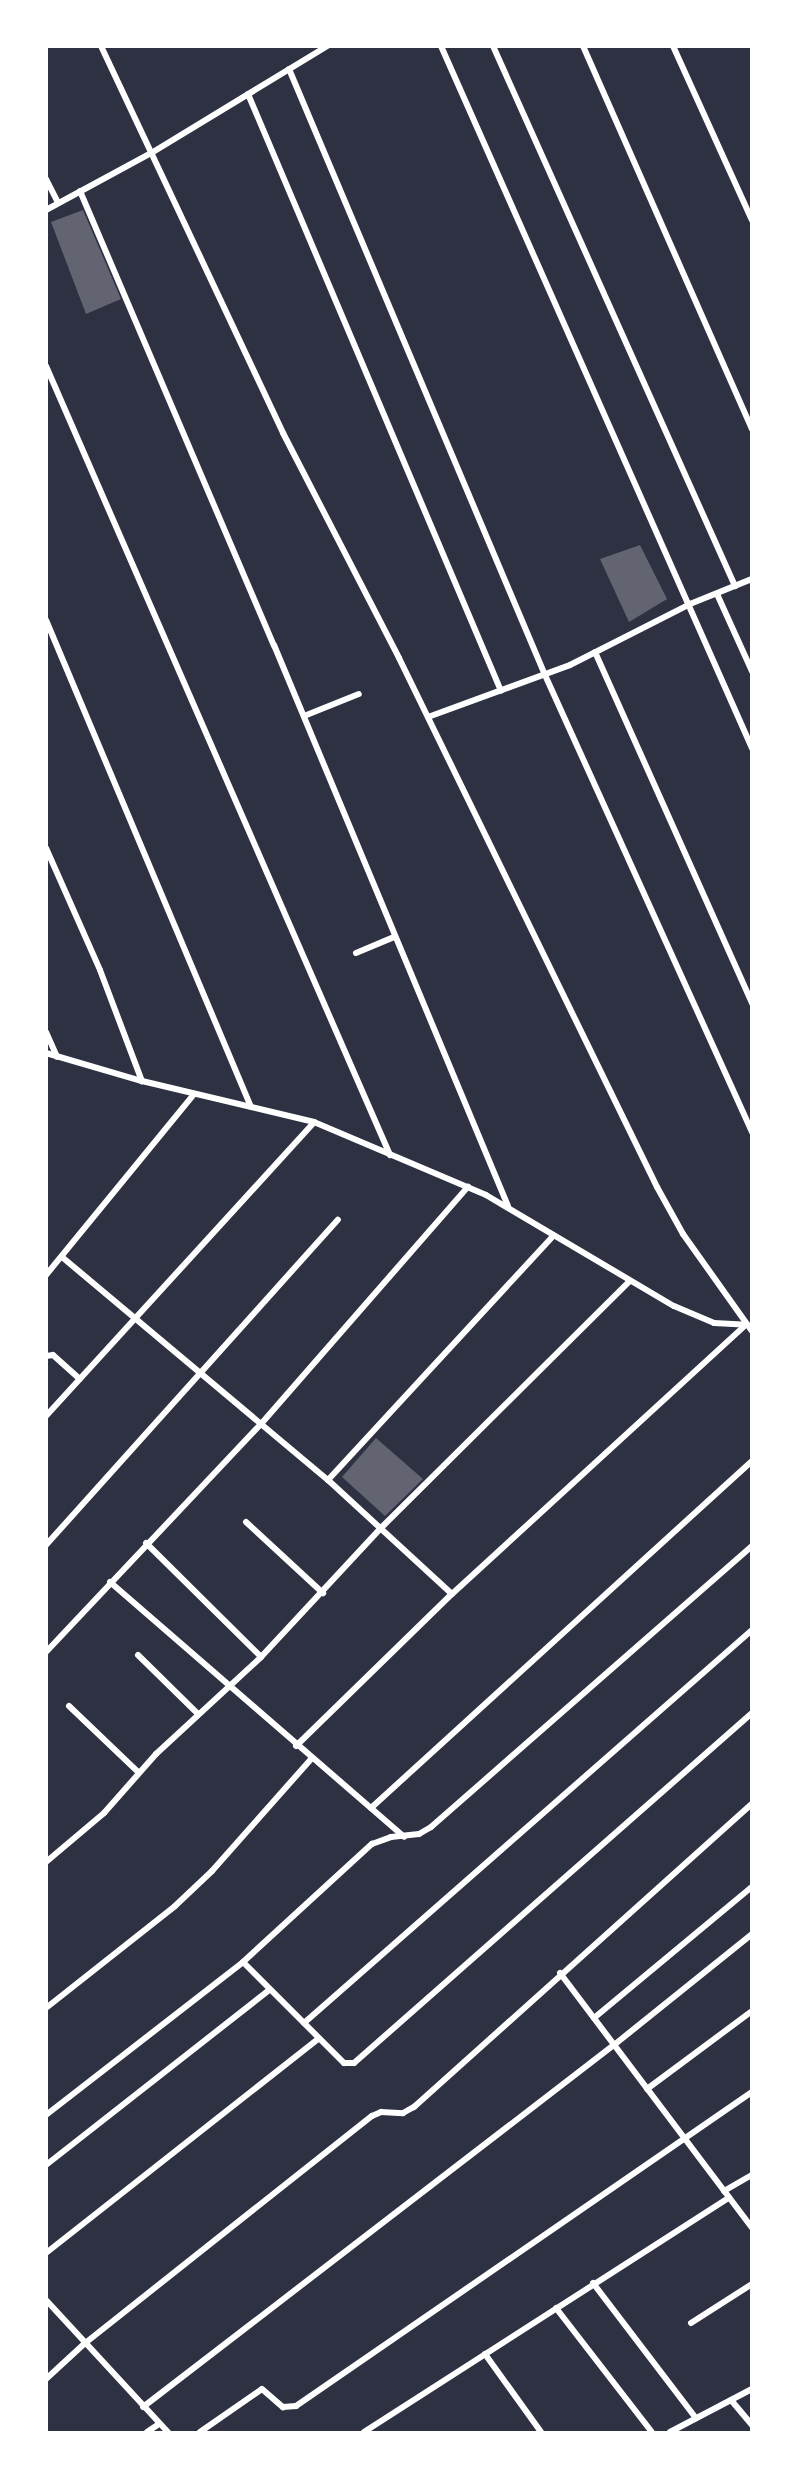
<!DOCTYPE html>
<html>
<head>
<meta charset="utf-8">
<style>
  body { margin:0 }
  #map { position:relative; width:798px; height:2479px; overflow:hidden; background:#2d3142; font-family:Cabin,sans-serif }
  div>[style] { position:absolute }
  .building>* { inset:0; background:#626471 }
  .minor>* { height:6px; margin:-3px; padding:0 3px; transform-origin:3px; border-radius:3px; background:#fff }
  span { translate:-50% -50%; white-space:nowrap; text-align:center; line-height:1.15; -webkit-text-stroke:6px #fff; paint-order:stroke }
  .frame { position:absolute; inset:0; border:48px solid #fff; pointer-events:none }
</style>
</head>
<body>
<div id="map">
  <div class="building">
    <i style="clip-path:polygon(83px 210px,121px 299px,86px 314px,51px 222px)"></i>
    <i style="clip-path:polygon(640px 545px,667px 599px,629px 622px,600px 559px)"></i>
    <i style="clip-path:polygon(376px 1438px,423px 1479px,385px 1516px,342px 1477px)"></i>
  </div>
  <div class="minor">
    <i style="left:101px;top:46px;width:428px;rotate:64.8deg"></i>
    <i style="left:283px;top:433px;width:253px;rotate:62.7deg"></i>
    <i style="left:399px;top:658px;width:589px;rotate:64deg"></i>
    <i style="left:657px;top:1187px;width:54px;rotate:61deg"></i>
    <i style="left:683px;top:1234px;width:119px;rotate:54.6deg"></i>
    <i style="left:441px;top:46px;width:768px;rotate:66.11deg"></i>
    <i style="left:493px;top:46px;width:592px;rotate:65.86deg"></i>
    <i style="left:583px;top:46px;width:419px;rotate:66.2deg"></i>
    <i style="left:673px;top:46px;width:191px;rotate:65.6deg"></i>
    <i style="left:289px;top:69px;width:658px;rotate:67.1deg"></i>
    <i style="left:545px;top:675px;width:502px;rotate:65.63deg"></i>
    <i style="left:248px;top:94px;width:648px;rotate:67.03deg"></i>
    <i style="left:46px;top:179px;width:27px;rotate:63deg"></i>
    <i style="left:80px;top:191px;width:494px;rotate:66.9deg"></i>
    <i style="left:274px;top:645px;width:608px;rotate:67.36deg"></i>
    <i style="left:46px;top:210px;width:122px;rotate:-28.5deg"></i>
    <i style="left:153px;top:152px;width:204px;rotate:-31.3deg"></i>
    <i style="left:46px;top:366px;width:861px;rotate:66.44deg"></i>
    <i style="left:717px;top:594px;width:85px;rotate:65.6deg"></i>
    <i style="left:46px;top:620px;width:528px;rotate:67.17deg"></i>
    <i style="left:595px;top:652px;width:385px;rotate:65.9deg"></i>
    <i style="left:304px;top:716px;width:59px;rotate:-21.8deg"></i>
    <i style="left:428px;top:717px;width:151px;rotate:-20.1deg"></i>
    <i style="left:570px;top:665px;width:135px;rotate:-26.9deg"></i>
    <i style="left:690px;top:604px;width:67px;rotate:-22deg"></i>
    <i style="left:46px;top:848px;width:133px;rotate:66.1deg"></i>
    <i style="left:100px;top:970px;width:119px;rotate:69.3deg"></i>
    <i style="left:356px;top:953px;width:41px;rotate:-22.8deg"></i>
    <i style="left:46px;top:1032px;width:27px;rotate:66deg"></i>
    <i style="left:46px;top:1053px;width:100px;rotate:16.3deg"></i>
    <i style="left:142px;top:1081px;width:177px;rotate:13.4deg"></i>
    <i style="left:314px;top:1122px;width:187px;rotate:23deg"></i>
    <i style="left:486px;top:1195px;width:218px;rotate:30.6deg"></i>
    <i style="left:674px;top:1306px;width:43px;rotate:23deg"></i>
    <i style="left:714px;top:1323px;width:33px;rotate:3deg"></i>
    <i style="left:62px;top:1257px;width:347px;rotate:40deg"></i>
    <i style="left:328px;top:1480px;width:168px;rotate:42.6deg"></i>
    <i style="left:46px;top:1275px;width:234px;rotate:-50.7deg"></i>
    <i style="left:46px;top:1356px;width:7px;rotate:-8deg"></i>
    <i style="left:53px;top:1355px;width:36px;rotate:42deg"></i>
    <i style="left:46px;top:1416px;width:398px;rotate:-47.6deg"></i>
    <i style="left:328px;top:1480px;width:332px;rotate:-47.3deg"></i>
    <i style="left:246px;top:1522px;width:105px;rotate:42.7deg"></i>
    <i style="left:146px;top:1543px;width:162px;rotate:44.7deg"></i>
    <i style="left:46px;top:1545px;width:437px;rotate:-48.1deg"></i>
    <i style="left:110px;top:1582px;width:389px;rotate:40.9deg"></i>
    <i style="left:46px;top:1652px;width:313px;rotate:-46.7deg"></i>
    <i style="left:261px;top:1424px;width:315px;rotate:-48.9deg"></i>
    <i style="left:138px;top:1655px;width:84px;rotate:44.5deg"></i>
    <i style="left:69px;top:1706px;width:95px;rotate:43.7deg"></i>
    <i style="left:296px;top:1746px;width:218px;rotate:-44.3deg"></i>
    <i style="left:452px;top:1594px;width:398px;rotate:-42.5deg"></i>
    <i style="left:371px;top:1808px;width:515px;rotate:-42.33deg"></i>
    <i style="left:46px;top:1862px;width:76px;rotate:-40.2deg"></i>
    <i style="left:104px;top:1813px;width:79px;rotate:-48.6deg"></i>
    <i style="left:156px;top:1754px;width:143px;rotate:-42.7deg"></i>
    <i style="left:261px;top:1657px;width:178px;rotate:-47.1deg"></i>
    <i style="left:382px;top:1527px;width:349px;rotate:-44.8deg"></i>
    <i style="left:243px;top:1962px;width:143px;rotate:45deg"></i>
    <i style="left:344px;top:2063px;width:10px"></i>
    <i style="left:354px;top:2063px;width:530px;rotate:-41.33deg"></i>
    <i style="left:560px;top:1973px;width:319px;rotate:53deg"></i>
    <i style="left:46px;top:2008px;width:164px;rotate:-38.3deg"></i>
    <i style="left:175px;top:1906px;width:51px;rotate:-43.4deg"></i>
    <i style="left:212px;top:1871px;width:149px;rotate:-48.5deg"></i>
    <i style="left:594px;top:2018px;width:205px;rotate:-39.7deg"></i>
    <i style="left:304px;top:2023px;width:596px;rotate:-41.26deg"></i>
    <i style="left:647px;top:2089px;width:131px;rotate:-36.6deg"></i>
    <i style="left:46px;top:2115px;width:249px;rotate:-37.8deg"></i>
    <i style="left:243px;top:1962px;width:175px;rotate:-42.5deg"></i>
    <i style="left:372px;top:1844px;width:20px;rotate:-20deg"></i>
    <i style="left:391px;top:1837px;width:28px;rotate:-6deg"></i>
    <i style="left:419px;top:1834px;width:14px;rotate:-30deg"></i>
    <i style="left:431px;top:1827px;width:427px;rotate:-41.2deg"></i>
    <i style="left:46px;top:2165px;width:283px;rotate:-38.1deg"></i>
    <i style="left:724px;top:2191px;width:32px;rotate:-30deg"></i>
    <i style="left:46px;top:2253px;width:346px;rotate:-38.2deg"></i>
    <i style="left:593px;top:2283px;width:170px;rotate:52.7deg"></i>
    <i style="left:46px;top:2300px;width:180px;rotate:47.3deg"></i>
    <i style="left:556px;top:2308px;width:157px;rotate:52.3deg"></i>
    <i style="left:691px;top:2323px;width:72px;rotate:-32.6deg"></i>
    <i style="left:485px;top:2354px;width:96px;rotate:54.3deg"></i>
    <i style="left:46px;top:2379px;width:52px;rotate:-42.6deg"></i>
    <i style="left:84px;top:2344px;width:367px;rotate:-38.4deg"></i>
    <i style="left:372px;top:2116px;width:10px;rotate:-24deg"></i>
    <i style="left:381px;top:2112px;width:22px;rotate:3deg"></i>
    <i style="left:403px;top:2113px;width:13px;rotate:-29deg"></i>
    <i style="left:414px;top:2107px;width:454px;rotate:-41.9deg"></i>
    <i style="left:731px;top:2400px;width:33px;rotate:50deg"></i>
    <i style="left:143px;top:2407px;width:594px;rotate:-37.55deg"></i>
    <i style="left:614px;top:2045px;width:177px;rotate:-38.8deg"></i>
    <i style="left:147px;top:2432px;width:14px;rotate:-34deg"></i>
    <i style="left:200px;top:2432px;width:75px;rotate:-34.7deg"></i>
    <i style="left:262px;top:2389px;width:28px;rotate:41deg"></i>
    <i style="left:283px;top:2407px;width:13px;rotate:-4deg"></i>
    <i style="left:296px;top:2406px;width:554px;rotate:-34.55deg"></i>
    <i style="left:364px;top:2432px;width:434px;rotate:-32.7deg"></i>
    <i style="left:670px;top:2432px;width:93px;rotate:-27.7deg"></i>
  </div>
  <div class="frame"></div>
</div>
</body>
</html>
